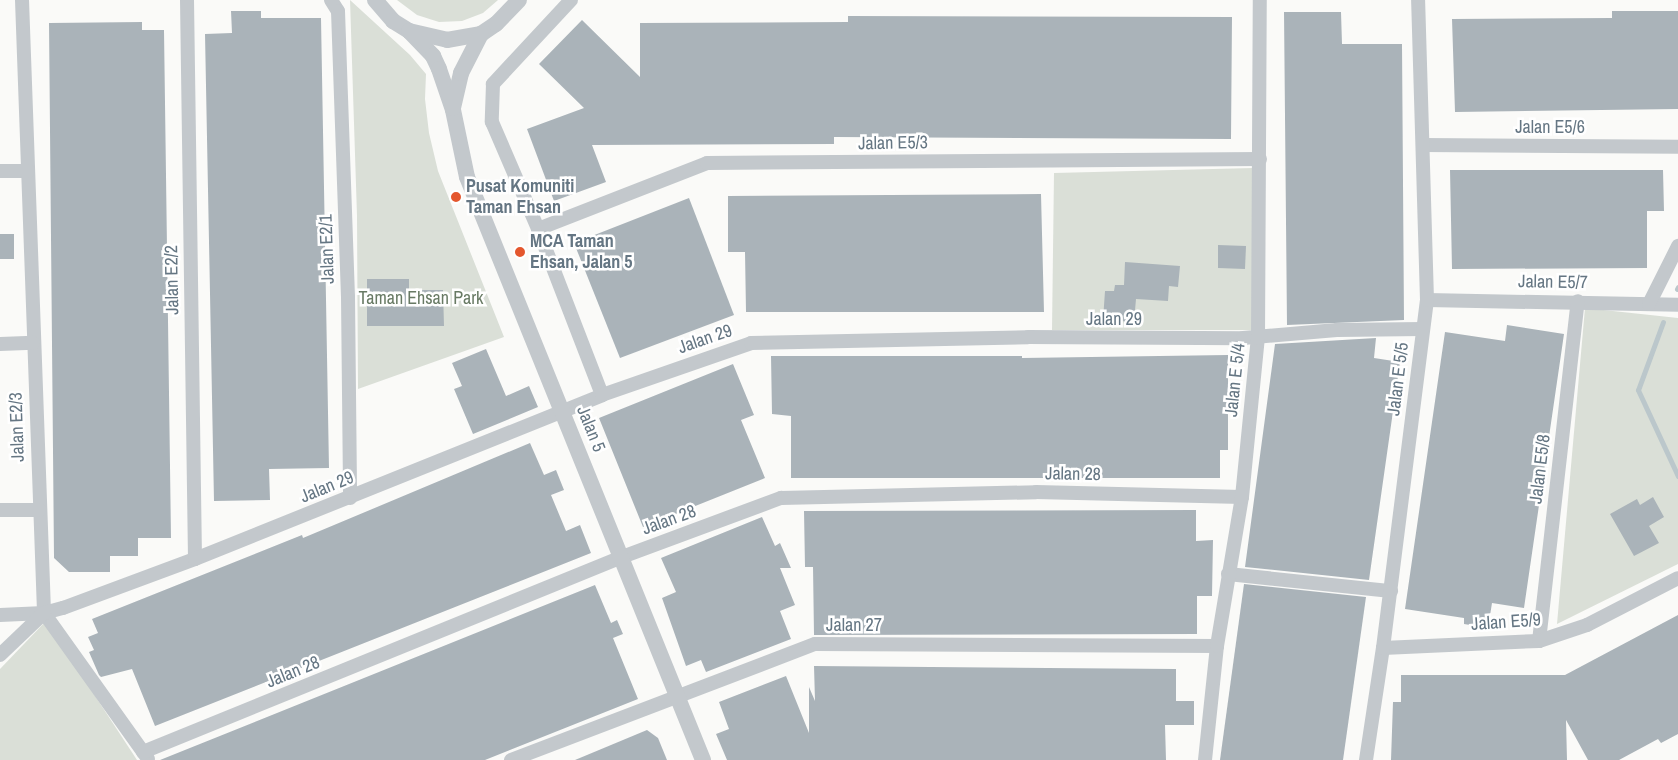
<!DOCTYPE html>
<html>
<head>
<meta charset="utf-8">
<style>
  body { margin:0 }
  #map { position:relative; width:1678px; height:760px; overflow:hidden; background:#fafaf8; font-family:"Archivo Narrow",sans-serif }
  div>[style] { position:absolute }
  .green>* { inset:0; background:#dadfd7 }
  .stream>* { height:5px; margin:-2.5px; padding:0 2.5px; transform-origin:2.5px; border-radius:2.5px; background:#bbc7cb }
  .building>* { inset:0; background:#aab3b9 }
  .minor>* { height:14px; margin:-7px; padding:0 7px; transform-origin:7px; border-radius:7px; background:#c3c8cc }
  .tertiary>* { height:16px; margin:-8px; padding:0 8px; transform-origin:8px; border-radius:8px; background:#c3c8cc }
  .dots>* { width:14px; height:14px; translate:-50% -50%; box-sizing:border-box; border:2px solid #fff; border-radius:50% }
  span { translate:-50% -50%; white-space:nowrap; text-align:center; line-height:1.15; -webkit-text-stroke:5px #fff; paint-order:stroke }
  .street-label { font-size:18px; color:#657683 }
  .poi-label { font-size:18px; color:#657683; font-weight:700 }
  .left { translate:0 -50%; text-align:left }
  .park-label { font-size:18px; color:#687a64 }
</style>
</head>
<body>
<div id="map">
  <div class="green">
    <i style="clip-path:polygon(350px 0,410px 55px,426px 74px,425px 99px,429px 133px,438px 171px,504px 337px,358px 389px,357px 216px)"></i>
    <i style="clip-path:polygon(397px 0,498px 0,483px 13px,462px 21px,439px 22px,417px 15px)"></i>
    <i style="clip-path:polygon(1253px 168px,1253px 330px,1052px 330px,1054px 173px)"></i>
    <i style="clip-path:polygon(1585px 308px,1678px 318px,1678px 564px,1557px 624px)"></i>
    <i style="clip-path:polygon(46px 621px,137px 760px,0 760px,0 669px)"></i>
  </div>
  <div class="stream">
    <i style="left:1677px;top:289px;width:2px;rotate:-63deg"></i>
    <i style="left:1663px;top:322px;width:72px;rotate:110.2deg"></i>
    <i style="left:1638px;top:390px;width:95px;rotate:65.1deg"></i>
  </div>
  <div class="building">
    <i style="clip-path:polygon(231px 11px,261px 11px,261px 18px,321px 18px,329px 468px,269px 469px,270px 500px,214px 501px,205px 34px,232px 33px)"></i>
    <i style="clip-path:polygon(1612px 11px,1678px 11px,1678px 109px,1455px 112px,1452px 19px,1612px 18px)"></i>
    <i style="clip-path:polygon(1284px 12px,1341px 12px,1342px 44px,1402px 44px,1404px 320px,1287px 325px)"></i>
    <i style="clip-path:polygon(848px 16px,1232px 17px,1231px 139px,834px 137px,834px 144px,592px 145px,606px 182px,554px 201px,527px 129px,584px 108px,539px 64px,582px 20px,640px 77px,640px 23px,848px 22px)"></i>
    <i style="clip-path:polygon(142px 22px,142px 30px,164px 30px,171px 538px,138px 538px,138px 556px,110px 556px,110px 572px,69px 572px,54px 558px,49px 23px)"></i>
    <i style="clip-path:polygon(1450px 170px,1663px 170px,1664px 211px,1647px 211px,1647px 268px,1452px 269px)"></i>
    <i style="clip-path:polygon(1041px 194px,1044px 312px,746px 312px,745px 252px,728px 252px,728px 196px)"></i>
    <i style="clip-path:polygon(689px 198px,734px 315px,620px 358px,574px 243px)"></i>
    <i style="clip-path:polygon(0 234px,14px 234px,14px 259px,0 259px)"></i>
    <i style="clip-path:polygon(1218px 245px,1246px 246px,1245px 269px,1218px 268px)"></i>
    <i style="clip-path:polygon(1125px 262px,1180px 266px,1178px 287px,1169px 286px,1168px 301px,1136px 299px,1134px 322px,1103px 320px,1105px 291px,1114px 291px,1115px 285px,1124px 285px)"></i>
    <i style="clip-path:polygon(367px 279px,409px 279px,409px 290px,443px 290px,444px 326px,367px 326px)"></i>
    <i style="clip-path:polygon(1507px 325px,1564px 334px,1524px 608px,1492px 603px,1488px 628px,1464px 624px,1464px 618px,1405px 609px,1445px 332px,1505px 341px)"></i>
    <i style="clip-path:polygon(1376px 338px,1374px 358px,1400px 362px,1369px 580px,1245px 567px,1275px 344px)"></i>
    <i style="clip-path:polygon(486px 349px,506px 396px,529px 386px,538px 407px,473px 434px,454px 389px,462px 386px,452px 363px)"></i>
    <i style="clip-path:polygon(1228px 355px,1228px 450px,1220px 450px,1220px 478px,791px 478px,791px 416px,772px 414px,771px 356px,1022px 356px,1022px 358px)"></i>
    <i style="clip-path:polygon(733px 364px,754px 415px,741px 420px,765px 478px,643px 527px,599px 418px)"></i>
    <i style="clip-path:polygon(530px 443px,544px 475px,556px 470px,564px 490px,551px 495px,566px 531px,580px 525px,591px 553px,155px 726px,132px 669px,101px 677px,99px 675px,89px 652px,94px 650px,88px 637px,98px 633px,92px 619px,302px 535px,303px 538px)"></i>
    <i style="clip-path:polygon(1653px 497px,1664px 517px,1649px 526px,1659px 543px,1634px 556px,1610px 514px,1637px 499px,1640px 505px)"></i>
    <i style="clip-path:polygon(1196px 510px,1196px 541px,1213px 540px,1212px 596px,1197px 596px,1197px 634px,814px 635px,813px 567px,805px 567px,804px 511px)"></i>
    <i style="clip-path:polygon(762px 517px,775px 546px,780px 543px,791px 568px,780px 568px,795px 605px,780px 611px,791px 639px,706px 672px,701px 660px,686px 666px,662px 598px,676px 592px,661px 558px)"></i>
    <i style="clip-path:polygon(1244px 584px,1366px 597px,1343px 760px,1220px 760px)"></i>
    <i style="clip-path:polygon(595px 585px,611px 623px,617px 620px,623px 634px,613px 638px,638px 699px,485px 760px,160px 760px)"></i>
    <i style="clip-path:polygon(1678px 615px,1678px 734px,1661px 743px,1658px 739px,1619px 760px,1588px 760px,1566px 720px,1567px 760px,1391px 760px,1393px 702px,1401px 702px,1401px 675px,1565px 675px)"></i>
    <i style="clip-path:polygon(814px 666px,1176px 669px,1176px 701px,1194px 701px,1194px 725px,1165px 725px,1166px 760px,727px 760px,716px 734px,729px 729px,719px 702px,786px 676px,809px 733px,809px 687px,815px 701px)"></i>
    <i style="clip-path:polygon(647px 730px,658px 738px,667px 760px,575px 760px)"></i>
  </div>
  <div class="minor">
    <i style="left:22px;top:0;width:613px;rotate:87.94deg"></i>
    <i style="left:187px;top:0;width:559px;rotate:89.18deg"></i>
    <i style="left:331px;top:0;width:13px;rotate:58deg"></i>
    <i style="left:338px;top:11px;width:286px;rotate:88deg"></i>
    <i style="left:348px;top:297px;width:201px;rotate:89.4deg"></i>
    <i style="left:571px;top:0;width:115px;rotate:132.9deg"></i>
    <i style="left:493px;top:84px;width:38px;rotate:92deg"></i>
    <i style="left:492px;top:122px;width:116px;rotate:66.7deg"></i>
    <i style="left:538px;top:229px;width:178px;rotate:68.9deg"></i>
    <i style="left:1423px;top:145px;width:255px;rotate:0.4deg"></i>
    <i style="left:0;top:171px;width:28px"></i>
    <i style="left:538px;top:229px;width:181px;rotate:-21.3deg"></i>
    <i style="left:707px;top:163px;width:553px;rotate:-0.41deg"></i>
    <i style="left:1427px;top:300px;width:251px;rotate:1.1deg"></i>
    <i style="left:1649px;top:304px;width:65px;rotate:-63.4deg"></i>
    <i style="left:0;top:344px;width:33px;rotate:-2deg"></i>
    <i style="left:0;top:510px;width:39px"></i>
    <i style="left:1228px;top:574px;width:164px;rotate:6deg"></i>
    <i style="left:44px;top:613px;width:179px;rotate:54.5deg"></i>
    <i style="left:0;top:615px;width:44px;rotate:-2.6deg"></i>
    <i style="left:44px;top:613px;width:20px;rotate:-15deg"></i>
    <i style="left:63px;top:608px;width:141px;rotate:-20.4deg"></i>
    <i style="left:195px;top:559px;width:439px;rotate:-21.9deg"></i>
    <i style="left:602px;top:395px;width:158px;rotate:-19.2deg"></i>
    <i style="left:751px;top:343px;width:277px;rotate:-1.2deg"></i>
    <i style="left:1028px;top:337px;width:215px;rotate:0.3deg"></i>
    <i style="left:1243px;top:338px;width:94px;rotate:-4.9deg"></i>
    <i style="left:1337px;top:330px;width:86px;rotate:-0.7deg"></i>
    <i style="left:1539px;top:641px;width:342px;rotate:-83.5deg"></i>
    <i style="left:1383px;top:648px;width:156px;rotate:-2.6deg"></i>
    <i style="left:1539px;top:641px;width:51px;rotate:-18.4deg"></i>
    <i style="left:1587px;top:625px;width:102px;rotate:-27.3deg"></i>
    <i style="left:0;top:655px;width:61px;rotate:-43.7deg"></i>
    <i style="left:143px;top:752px;width:517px;rotate:-22.15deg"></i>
    <i style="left:622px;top:557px;width:170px;rotate:-20.4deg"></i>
    <i style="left:781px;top:498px;width:255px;rotate:-1.3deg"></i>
    <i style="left:1036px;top:492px;width:206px;rotate:1.4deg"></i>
    <i style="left:511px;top:760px;width:325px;rotate:-20.9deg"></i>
    <i style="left:815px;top:644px;width:402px;rotate:0.3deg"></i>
    <i style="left:1205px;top:760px;width:115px;rotate:-84deg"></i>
    <i style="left:1217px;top:646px;width:151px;rotate:-80.5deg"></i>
    <i style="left:1242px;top:497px;width:160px;rotate:-84.3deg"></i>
    <i style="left:1258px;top:338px;width:338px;rotate:-89.7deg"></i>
    <i style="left:1366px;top:760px;width:113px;rotate:-81.4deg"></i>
    <i style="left:1383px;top:648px;width:351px;rotate:-82.8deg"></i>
    <i style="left:1427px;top:300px;width:300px;rotate:-91.7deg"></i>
  </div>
  <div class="tertiary">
    <i style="left:375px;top:0;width:28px;rotate:49deg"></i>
    <i style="left:393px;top:21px;width:19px;rotate:32deg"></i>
    <i style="left:409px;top:31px;width:39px;rotate:13deg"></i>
    <i style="left:447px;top:40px;width:35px;rotate:-10deg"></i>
    <i style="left:481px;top:34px;width:18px;rotate:-34deg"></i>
    <i style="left:496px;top:24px;width:33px;rotate:-46deg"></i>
    <i style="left:409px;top:31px;width:35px;rotate:46deg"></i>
    <i style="left:433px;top:56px;width:14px;rotate:65deg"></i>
    <i style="left:439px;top:69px;width:43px;rotate:71.1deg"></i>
    <i style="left:453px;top:110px;width:68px;rotate:78.2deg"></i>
    <i style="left:467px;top:177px;width:629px;rotate:67.96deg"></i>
    <i style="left:453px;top:108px;width:36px;rotate:-77deg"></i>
    <i style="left:461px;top:73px;width:44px;rotate:-62.9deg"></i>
  </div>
  <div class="dots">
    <i style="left:456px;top:197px;background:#e4572e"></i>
    <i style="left:520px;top:252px;background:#e4572e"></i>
  </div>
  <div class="street-label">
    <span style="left:1550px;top:127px">Jalan E5/6</span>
    <span style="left:893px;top:143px;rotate:-1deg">Jalan E5/3</span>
    <span style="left:327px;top:249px;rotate:-92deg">Jalan E2/1</span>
    <span style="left:172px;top:280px;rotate:-91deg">Jalan E2/2</span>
    <span style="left:1553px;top:282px;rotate:1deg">Jalan E5/7</span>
    <span style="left:1114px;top:319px">Jalan 29</span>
    <span style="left:705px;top:339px;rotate:-19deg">Jalan 29</span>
    <span style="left:1398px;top:379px;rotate:-83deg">Jalan E 5/5</span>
    <span style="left:1235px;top:380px;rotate:-84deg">Jalan E 5/4</span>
    <span style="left:17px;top:427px;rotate:-92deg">Jalan E2/3</span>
    <span style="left:591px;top:429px;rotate:68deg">Jalan 5</span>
    <span style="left:1540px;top:469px;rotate:-83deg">Jalan E5/8</span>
    <span style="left:1073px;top:474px;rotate:1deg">Jalan 28</span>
    <span style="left:327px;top:487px;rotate:-22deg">Jalan 29</span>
    <span style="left:669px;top:520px;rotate:-20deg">Jalan 28</span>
    <span style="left:1506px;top:622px;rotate:-4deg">Jalan E5/9</span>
    <span style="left:854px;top:625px">Jalan 27</span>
    <span style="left:293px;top:672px;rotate:-22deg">Jalan 28</span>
  </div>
  <div class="poi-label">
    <span class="left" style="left:466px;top:197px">Pusat Komuniti<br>Taman Ehsan</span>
    <span class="left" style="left:530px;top:252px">MCA Taman<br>Ehsan, Jalan 5</span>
  </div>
  <div class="park-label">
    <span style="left:421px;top:298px">Taman Ehsan Park</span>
  </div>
</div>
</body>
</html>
